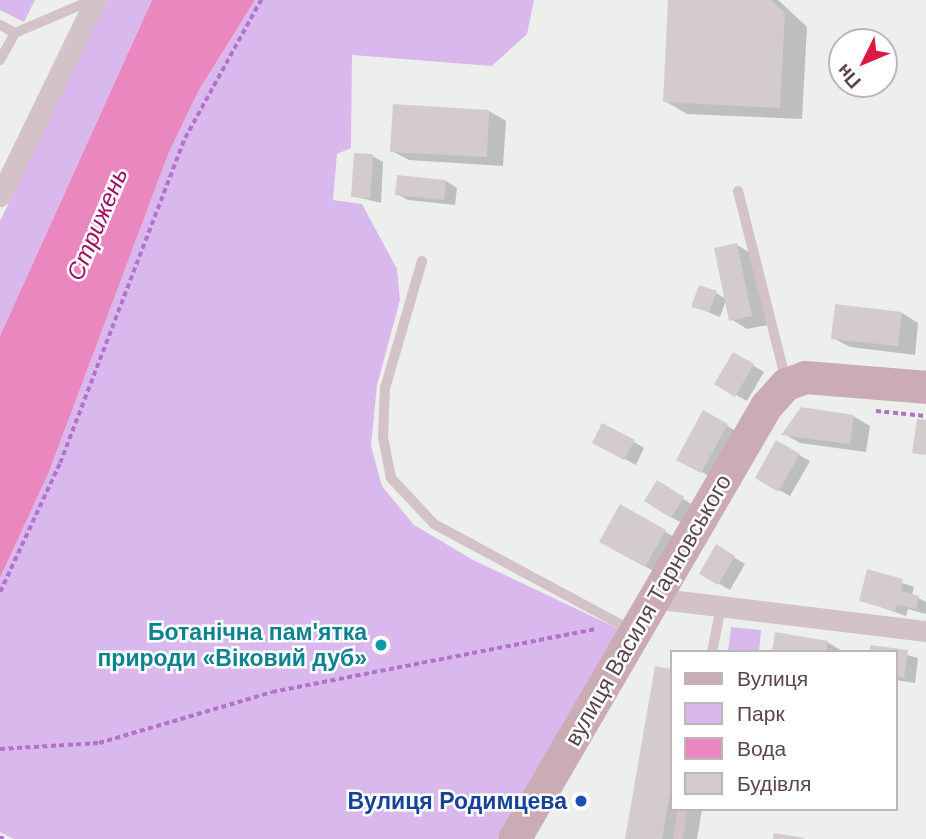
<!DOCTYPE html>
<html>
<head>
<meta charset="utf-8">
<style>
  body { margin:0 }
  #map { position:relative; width:926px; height:839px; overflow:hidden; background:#ecefec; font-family:Helvetica,sans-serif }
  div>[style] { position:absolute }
  .green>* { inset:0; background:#d9b9ed }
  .water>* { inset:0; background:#ea87bf }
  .shadow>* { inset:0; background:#0003 }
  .building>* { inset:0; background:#d4cccc }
  .path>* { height:3.5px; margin-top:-1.75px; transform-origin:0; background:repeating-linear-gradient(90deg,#b272ca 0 5px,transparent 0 8.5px) }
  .lane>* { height:10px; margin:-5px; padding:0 5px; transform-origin:5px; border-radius:5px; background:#d3c2c7 }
  .street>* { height:21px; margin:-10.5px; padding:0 10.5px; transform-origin:10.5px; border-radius:10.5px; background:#d3c2c7 }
  .primary>* { height:33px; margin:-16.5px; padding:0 16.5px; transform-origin:16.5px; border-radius:16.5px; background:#cbabb4 }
  .dots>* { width:19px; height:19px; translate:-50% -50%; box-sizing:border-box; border:4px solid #fff; border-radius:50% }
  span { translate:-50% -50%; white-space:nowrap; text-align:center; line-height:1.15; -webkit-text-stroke:5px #fff; paint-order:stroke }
  .street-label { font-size:23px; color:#59454b }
  .culture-label { font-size:23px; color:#0d838f; font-weight:700 }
  .right { translate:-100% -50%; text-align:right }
  .transit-label { font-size:23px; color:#164399; font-weight:700 }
  .water-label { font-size:24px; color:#a20e62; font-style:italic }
  .legend { position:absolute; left:670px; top:650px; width:228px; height:161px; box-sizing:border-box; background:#fff; border:2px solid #bdb5b7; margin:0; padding:9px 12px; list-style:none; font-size:21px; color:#59454b }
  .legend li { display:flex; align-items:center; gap:14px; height:35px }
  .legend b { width:35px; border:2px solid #bdb5b7 }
  .north { position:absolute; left:828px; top:28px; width:70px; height:70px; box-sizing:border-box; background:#fff; border:2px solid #bdb5b7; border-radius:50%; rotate:227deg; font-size:19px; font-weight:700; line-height:28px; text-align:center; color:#59454b }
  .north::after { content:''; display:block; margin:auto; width:24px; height:32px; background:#d91b44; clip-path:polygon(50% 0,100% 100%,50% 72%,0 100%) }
</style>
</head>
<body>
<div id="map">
  <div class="green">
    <i style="clip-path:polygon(0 0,35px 0,24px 22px,0 10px)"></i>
    <i style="clip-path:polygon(107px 0,152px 0,0 336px,0 221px)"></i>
    <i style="clip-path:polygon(255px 0,534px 0,527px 34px,492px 66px,352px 55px,351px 148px,337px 154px,333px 200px,362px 204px,397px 269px,400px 300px,377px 385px,371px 446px,382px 486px,414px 525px,473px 560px,621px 630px,497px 839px,14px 839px,0 832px,0 578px,49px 472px,169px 152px,199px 90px)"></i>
    <i style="clip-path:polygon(731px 627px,761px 630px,759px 652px,728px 652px)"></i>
  </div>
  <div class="water">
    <i style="clip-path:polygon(152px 0,255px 0,199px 90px,169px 152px,49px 472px,0 578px,0 336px)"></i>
  </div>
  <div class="shadow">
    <i style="clip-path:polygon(670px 0,778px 0,807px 27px,802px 119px,687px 114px,665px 101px)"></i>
    <i style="clip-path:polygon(489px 111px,506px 121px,503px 166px,409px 160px,392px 151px)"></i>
    <i style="clip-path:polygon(372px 156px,383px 162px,381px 203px,353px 196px)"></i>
    <i style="clip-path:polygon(446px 181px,457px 188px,455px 205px,408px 200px,397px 194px)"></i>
    <i style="clip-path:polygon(737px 245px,754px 255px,768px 325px,747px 329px,731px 319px,726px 300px,720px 317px,693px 306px,716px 293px,726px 299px)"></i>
    <i style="clip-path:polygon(902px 313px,918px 323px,915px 355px,850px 347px,833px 338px)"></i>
    <i style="clip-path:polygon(734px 354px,764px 372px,747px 401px,716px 384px)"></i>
    <i style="clip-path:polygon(704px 413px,743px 435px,718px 481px,678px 459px)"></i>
    <i style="clip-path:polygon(853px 416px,870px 426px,866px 452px,800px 443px,784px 434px)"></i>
    <i style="clip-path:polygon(634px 442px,644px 448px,636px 465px,605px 448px)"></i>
    <i style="clip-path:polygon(777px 443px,810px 461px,790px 496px,757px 478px)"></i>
    <i style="clip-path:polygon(657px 483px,693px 505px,682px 523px,671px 517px)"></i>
    <i style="clip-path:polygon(621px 506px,681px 541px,662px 576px,601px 541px)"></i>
    <i style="clip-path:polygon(717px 547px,745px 564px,730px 590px,701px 573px)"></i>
    <i style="clip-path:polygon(868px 571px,914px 587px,912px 595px,926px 602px,926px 614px,908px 609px,906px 616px,861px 600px)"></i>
    <i style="clip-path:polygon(827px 642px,844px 652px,774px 652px)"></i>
    <i style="clip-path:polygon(896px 652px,918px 658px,915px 683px,896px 680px)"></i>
    <i style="clip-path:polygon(657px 668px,672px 671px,672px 809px,702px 809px,697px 839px,627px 839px)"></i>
  </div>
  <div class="building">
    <i style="clip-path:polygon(668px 0,771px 0,785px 13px,780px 108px,663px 102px)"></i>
    <i style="clip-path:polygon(393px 104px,489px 110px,487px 157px,390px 152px)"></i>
    <i style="clip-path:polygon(354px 153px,373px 154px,370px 198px,351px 197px)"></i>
    <i style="clip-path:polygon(397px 175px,446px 180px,444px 200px,395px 195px)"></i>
    <i style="clip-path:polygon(737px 243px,752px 316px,729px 321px,714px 248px)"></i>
    <i style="clip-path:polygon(699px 285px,717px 291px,709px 312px,691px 307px)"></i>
    <i style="clip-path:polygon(835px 304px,902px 312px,898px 346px,831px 339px)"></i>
    <i style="clip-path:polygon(733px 352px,754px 364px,735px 397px,714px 384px)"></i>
    <i style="clip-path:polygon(801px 407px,854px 415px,850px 444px,781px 435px)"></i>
    <i style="clip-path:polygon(703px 410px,728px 424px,701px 473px,676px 460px)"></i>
    <i style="clip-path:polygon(917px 419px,926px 420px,926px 455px,912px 453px)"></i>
    <i style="clip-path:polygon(602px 423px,635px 440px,624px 460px,592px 443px)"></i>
    <i style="clip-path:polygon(776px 440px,800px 454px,778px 492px,755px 478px)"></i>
    <i style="clip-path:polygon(657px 480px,684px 497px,671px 518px,644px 501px)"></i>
    <i style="clip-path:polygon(620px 504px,666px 530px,645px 567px,599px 542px)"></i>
    <i style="clip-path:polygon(716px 544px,735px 556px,718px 585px,699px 574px)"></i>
    <i style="clip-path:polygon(867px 569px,903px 579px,901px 591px,919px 596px,916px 609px,897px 605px,895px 611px,859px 601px)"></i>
    <i style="clip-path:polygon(775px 632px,828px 641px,826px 652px,772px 652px)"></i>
    <i style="clip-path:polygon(870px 645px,908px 650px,904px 678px,896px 676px,896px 652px,870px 652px)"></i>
    <i style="clip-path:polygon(655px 666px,672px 669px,672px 782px,662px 839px,625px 839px)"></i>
    <i style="clip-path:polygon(774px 833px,804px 838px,804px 839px,773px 839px)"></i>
  </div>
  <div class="path">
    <i style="left:876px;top:411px;width:50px;rotate:5.7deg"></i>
    <i style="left:0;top:592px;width:142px;rotate:-65.1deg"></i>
    <i style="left:60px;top:463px;width:348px;rotate:-69deg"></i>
    <i style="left:185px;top:138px;width:158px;rotate:-61.2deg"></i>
    <i style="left:0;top:749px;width:99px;rotate:-3.5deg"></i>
    <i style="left:99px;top:743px;width:180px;rotate:-16.4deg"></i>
    <i style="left:272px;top:692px;width:331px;rotate:-11deg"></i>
    <i style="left:0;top:837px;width:4px;rotate:27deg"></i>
  </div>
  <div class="lane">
    <i style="left:0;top:25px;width:17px;rotate:28deg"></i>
    <i style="left:0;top:60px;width:31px;rotate:-61deg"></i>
    <i style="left:15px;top:33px;width:84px;rotate:-23.2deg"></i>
    <i style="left:738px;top:191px;width:196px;rotate:75.8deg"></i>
    <i style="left:422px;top:261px;width:132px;rotate:106.2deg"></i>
    <i style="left:385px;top:388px;width:49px;rotate:92.3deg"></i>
    <i style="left:383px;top:437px;width:42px;rotate:79deg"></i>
    <i style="left:391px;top:478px;width:63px;rotate:46.9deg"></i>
    <i style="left:434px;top:524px;width:224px;rotate:28.3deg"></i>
    <i style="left:712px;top:652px;width:46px;rotate:-78.7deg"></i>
    <i style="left:678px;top:839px;width:30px;rotate:-81deg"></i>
  </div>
  <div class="street">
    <i style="left:0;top:196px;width:218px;rotate:-64.1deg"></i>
    <i style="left:653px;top:598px;width:275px;rotate:6.9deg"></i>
  </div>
  <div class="primary">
    <i style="left:514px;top:839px;width:501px;rotate:-59.8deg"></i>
    <i style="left:766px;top:406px;width:30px;rotate:-48deg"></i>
    <i style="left:786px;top:384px;width:20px;rotate:-20deg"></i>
    <i style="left:805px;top:377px;width:121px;rotate:4.7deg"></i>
  </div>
  <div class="dots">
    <i style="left:381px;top:645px;background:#0f9aa8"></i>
    <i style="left:581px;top:801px;background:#1a4fb4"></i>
  </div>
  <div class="street-label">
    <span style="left:648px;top:610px;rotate:-60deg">вулиця Василя Тарновського</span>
  </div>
  <div class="culture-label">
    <span class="right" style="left:367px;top:645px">Ботанічна пам'ятка<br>природи «Віковий дуб»</span>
  </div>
  <div class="transit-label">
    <span class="right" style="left:567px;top:801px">Вулиця Родимцева</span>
  </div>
  <div class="water-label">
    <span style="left:97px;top:224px;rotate:-67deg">Стрижень</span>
  </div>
  <ul class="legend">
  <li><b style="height:9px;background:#cbabb4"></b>Вулиця</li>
  <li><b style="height:19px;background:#d9b9ed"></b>Парк</li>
  <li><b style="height:19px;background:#ea87bf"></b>Вода</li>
  <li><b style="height:19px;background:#d4cccc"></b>Будівля</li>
  </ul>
  <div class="north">Пн</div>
</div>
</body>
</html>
